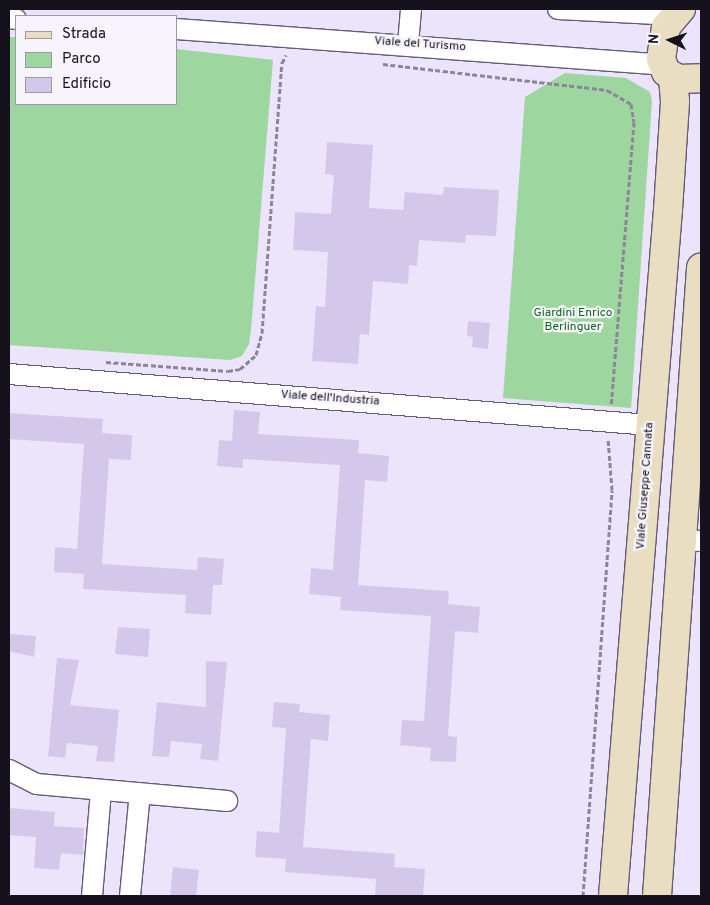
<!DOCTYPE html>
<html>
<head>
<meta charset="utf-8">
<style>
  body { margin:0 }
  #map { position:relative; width:710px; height:905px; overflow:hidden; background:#ece4fa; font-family:Overpass,sans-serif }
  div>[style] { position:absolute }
  .green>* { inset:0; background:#9dd69e }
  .building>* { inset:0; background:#d4c8ea }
  .path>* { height:3px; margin-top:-1.5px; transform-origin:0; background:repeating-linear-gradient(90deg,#8c8597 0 5px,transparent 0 7.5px) }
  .roads { filter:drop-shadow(1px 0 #655a78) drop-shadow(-1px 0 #655a78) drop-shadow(0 1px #655a78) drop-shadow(0 -1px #655a78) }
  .street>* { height:20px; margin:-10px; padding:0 10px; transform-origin:10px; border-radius:10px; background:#fff }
  .secondary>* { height:28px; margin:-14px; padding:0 14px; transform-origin:14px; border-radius:14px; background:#eadec2 }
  span { translate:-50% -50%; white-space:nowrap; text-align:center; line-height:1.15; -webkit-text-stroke:4.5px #f7f4fc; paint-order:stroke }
  .street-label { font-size:12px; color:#15111d }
  .park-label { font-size:12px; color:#046919 }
  .frame { position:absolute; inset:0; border:10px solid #15111d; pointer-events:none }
  .legend { position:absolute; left:15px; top:15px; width:162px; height:90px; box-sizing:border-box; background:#f7f4fc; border:1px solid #9d99a3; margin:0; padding:6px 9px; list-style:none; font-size:15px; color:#15111d }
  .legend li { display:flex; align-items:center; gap:10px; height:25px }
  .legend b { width:25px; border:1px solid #9d99a3 }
  .north { position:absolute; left:645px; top:15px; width:50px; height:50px; -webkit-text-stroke:4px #f7f4fc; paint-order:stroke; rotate:274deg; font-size:14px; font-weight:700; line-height:20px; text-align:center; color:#15111d }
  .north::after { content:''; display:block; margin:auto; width:18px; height:22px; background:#15111d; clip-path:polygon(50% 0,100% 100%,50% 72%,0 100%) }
</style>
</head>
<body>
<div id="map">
  <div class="green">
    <i style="clip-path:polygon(9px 37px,16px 37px,16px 104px,176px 104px,176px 49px,273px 60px,251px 330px,249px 344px,242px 356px,230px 360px,9px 345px)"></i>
    <i style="clip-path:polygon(565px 73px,626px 78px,650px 92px,652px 101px,631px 408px,503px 398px,525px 97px)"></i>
  </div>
  <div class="building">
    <i style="clip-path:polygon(327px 142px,373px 145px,369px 208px,403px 210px,405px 192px,443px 195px,444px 187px,499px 190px,496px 236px,466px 235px,465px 243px,419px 240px,417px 266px,409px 265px,408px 284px,373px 281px,369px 335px,360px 334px,358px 364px,312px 361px,316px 306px,325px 307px,328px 252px,293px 250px,295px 212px,331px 214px,334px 175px,325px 174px)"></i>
    <i style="clip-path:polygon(468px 321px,490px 323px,488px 349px,472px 347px,473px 337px,467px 336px)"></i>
    <i style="clip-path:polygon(234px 410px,260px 412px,258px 434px,359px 440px,358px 453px,389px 456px,387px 482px,365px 480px,358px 585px,449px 591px,448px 604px,480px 607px,478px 633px,455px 631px,448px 736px,457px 737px,456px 762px,430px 761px,431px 748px,400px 745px,402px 720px,424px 721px,431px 616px,340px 610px,341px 597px,309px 594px,311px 568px,333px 570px,340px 465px,243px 459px,243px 468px,217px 466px,219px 440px,232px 441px)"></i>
    <i style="clip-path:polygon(9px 413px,103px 419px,102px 433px,132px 435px,131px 460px,109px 459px,102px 564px,197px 570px,198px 557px,224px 559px,222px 585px,213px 585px,211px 615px,185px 613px,186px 595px,83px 589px,84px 574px,54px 572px,55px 547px,77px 549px,84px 444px,9px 439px)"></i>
    <i style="clip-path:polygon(118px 627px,150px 629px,148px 657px,115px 654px)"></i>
    <i style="clip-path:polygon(9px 634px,36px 636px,34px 657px,9px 651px)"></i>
    <i style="clip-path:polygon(57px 658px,79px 660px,70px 705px,119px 710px,114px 762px,96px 761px,98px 746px,67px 743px,65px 758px,48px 756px)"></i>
    <i style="clip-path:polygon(206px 661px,227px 662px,218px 761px,200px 759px,202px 744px,171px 741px,169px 757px,152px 756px,157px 702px,206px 707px)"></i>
    <i style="clip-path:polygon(274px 702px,300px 704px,299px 712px,330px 715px,328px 741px,311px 739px,303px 847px,395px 854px,394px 867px,425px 869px,423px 895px,375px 896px,376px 879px,285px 872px,286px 859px,255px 857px,257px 831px,279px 833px,286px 728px,272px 727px)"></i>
    <i style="clip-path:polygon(9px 808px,55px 812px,54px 826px,84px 828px,83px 855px,61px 853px,59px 870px,34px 868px,36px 837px,9px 835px)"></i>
    <i style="clip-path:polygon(173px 867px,199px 870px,196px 896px,170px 896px)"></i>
  </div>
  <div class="path">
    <i style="left:383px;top:64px;width:226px;rotate:6.6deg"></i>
    <i style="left:607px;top:90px;width:28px;rotate:30deg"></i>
    <i style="left:631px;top:104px;width:18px;rotate:81deg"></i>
    <i style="left:634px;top:122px;width:284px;rotate:94.6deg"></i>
    <i style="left:106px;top:362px;width:122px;rotate:4.2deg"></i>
    <i style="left:228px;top:371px;width:12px;rotate:-9deg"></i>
    <i style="left:240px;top:369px;width:21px;rotate:-41deg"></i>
    <i style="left:256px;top:355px;width:23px;rotate:-75deg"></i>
    <i style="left:262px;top:333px;width:271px;rotate:-85.8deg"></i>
    <i style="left:282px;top:63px;width:9px;rotate:-63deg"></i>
    <i style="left:583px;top:896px;width:407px;rotate:-85.9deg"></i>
    <i style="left:612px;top:490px;width:52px;rotate:-94.4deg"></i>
  </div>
  <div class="roads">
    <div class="street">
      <i style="left:558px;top:9px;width:118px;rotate:2.9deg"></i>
      <i style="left:9px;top:18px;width:7px;rotate:8deg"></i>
      <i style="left:176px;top:29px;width:489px;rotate:4.2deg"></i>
      <i style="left:408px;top:44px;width:35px;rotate:-85deg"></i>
      <i style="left:9px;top:374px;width:643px;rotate:4.55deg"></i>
      <i style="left:681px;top:540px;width:20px;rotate:3deg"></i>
      <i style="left:9px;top:770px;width:31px;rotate:27deg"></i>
      <i style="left:37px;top:784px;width:191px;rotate:5.1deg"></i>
      <i style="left:92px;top:896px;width:105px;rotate:-85.1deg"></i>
      <i style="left:130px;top:896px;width:103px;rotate:-84.5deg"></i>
    </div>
    <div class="secondary">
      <i style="left:681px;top:9px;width:23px;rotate:130deg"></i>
      <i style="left:666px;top:27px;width:32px;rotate:99deg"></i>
      <i style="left:661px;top:59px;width:14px;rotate:69deg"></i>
      <i style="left:666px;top:72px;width:14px;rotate:30deg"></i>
      <i style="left:678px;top:79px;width:23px;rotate:-2deg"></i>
      <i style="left:613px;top:896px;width:688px;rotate:-85.42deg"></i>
      <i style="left:668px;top:210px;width:109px;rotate:-86.3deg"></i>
      <i style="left:675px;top:101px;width:25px;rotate:-95deg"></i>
      <i style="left:657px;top:896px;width:630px;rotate:-85.99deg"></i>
    </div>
  </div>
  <div class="street-label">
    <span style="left:420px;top:45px;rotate:4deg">Viale del Turismo</span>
    <span style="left:330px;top:399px;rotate:4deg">Viale dell'Industria</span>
    <span style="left:646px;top:486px;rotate:-86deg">Viale Giuseppe Cannata</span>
  </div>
  <div class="park-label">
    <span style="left:573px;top:321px">Giardini Enrico<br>Berlinguer</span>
  </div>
  <div class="frame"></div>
  <ul class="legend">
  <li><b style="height:6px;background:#eadec2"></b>Strada</li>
  <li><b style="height:14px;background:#9dd69e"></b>Parco</li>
  <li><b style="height:14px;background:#d4c8ea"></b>Edificio</li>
  </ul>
  <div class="north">N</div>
</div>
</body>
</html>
